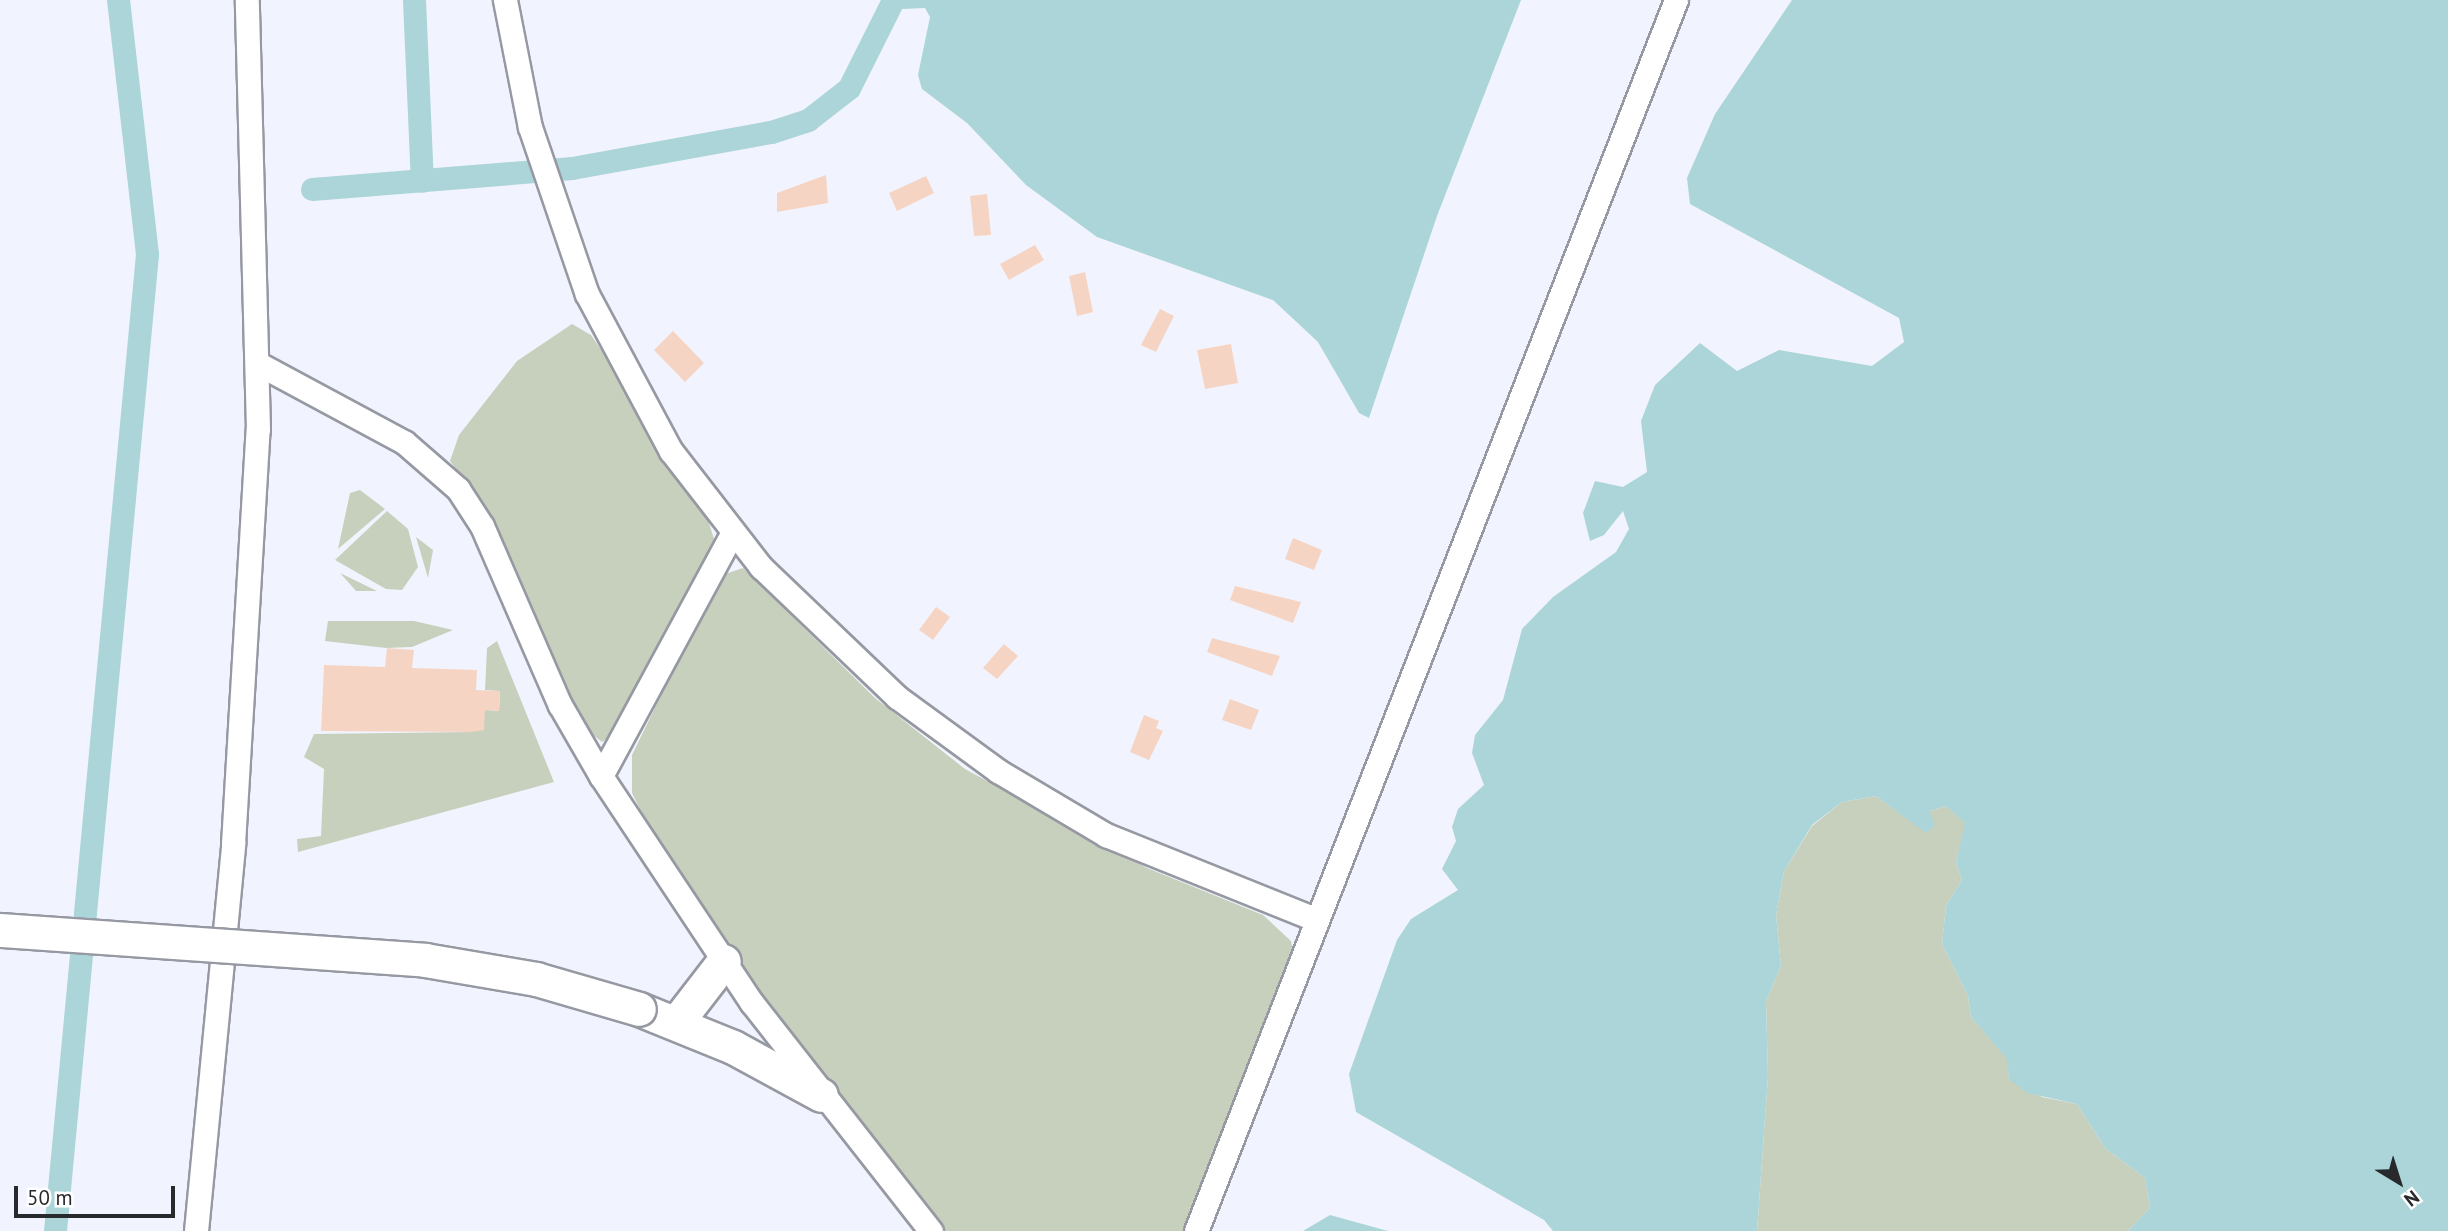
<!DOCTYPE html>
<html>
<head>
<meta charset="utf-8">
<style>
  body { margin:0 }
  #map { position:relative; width:2448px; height:1231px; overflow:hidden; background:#f1f4fe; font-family:"PT Sans",sans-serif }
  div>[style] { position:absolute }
  .green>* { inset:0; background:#c7d0bd }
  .water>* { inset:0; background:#abd5d8 }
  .canal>* { height:23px; margin:-11.5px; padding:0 11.5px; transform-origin:11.5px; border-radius:11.5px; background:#abd5d8 }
  .building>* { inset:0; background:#f6d4c3 }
  .roads { filter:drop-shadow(2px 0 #9699a2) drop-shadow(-2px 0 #9699a2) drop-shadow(0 2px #9699a2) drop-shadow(0 -2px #9699a2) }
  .minor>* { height:23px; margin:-11.5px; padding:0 11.5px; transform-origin:11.5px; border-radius:11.5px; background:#fff }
  .secondary>* { height:33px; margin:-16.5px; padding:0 16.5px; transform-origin:16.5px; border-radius:16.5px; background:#fff }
  .bridges { filter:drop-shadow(2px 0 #9699a2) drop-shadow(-2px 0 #9699a2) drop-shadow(0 2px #9699a2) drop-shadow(0 -2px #9699a2) }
  .secondary-bridge>* { height:33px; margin:-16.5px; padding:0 16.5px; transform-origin:16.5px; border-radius:16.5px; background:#fff }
  span { translate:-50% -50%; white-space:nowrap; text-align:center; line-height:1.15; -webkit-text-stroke:7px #fff; paint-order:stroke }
  .north { position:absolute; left:2364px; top:1147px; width:70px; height:70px; -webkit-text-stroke:5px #fff; paint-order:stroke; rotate:142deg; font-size:19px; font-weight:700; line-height:28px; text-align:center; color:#28292c }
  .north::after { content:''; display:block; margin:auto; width:24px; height:32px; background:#28292c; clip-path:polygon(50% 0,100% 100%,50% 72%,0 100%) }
  .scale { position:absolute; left:14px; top:1186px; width:161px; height:32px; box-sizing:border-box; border:4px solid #28292c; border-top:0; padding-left:9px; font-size:21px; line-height:24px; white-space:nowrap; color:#28292c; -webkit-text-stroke:5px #fff; paint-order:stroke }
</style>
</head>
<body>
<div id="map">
  <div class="green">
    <i style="clip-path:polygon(572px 324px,591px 335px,606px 357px,655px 450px,708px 520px,716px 545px,613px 734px,602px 742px,582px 726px,567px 697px,494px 520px,450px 461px,459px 435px,517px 361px)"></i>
    <i style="clip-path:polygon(360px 490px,385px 509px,338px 549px,350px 493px)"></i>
    <i style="clip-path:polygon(387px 511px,408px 529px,418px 567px,402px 590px,386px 589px,335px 560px)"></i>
    <i style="clip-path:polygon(416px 537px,433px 550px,428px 578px)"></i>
    <i style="clip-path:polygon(743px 568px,875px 698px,965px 769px,1147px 868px,1263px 915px,1291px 941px,1294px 956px,1184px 1231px,942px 1231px,801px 1051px,653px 835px,632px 793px,632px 755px,719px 576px)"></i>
    <i style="clip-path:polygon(340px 573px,377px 591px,356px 591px)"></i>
    <i style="clip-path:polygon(328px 621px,414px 621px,453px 630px,412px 647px,386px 648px,325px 641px)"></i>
    <i style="clip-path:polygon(497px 641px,554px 782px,298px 852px,297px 839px,321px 836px,324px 769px,304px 757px,314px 734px,470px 732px,485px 710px,499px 711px,500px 691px,485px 690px,487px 648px)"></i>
    <i style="clip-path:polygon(1876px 796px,1926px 832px,1929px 811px,1946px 806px,1966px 823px,1956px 862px,1962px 880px,1946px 906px,1942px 944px,1968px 996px,1971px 1017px,2008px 1059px,2009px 1079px,2042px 1097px,2077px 1104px,2105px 1148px,2145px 1178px,2150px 1208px,2128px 1231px,1757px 1231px,1768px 1076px,1766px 1001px,1781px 966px,1776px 915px,1784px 871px,1812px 826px,1842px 802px)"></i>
  </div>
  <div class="water">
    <i style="clip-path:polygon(884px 0,1521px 0,1437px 216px,1369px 418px,1359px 413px,1318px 342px,1273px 300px,1097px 237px,1026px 185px,967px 123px,922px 89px,918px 75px,930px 17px,925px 8px,903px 9px)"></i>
    <i style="clip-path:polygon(1792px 0,2448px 0,2448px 1231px,2128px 1231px,2150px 1208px,2145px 1178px,2105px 1148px,2077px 1104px,2027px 1093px,2009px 1079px,2007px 1059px,1971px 1017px,1968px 996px,1942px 944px,1946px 906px,1962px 880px,1956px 862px,1965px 823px,1946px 806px,1929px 811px,1935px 825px,1926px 833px,1876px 796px,1842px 802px,1812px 825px,1784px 871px,1776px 915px,1781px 966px,1766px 1001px,1768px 1076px,1757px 1231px,1553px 1231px,1544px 1220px,1356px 1112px,1349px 1074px,1397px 940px,1411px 919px,1458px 890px,1442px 869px,1456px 841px,1452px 827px,1458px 809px,1484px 785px,1472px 753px,1475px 735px,1503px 700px,1522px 629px,1553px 597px,1616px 552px,1629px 529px,1623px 511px,1604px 535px,1590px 541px,1583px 513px,1595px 481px,1623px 487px,1647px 472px,1641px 421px,1655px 385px,1700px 343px,1737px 371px,1779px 350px,1872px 366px,1904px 342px,1899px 318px,1690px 204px,1687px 178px,1715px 114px)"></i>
    <i style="clip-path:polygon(1330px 1215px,1388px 1231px,1303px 1231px)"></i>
  </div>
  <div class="canal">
    <i style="left:414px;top:0;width:181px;rotate:87.5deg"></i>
    <i style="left:312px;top:189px;width:261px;rotate:-4.6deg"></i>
    <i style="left:572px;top:168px;width:202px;rotate:-10.3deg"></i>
    <i style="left:771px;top:132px;width:39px;rotate:-18deg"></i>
    <i style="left:808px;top:120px;width:52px;rotate:-38deg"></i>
    <i style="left:849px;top:88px;width:98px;rotate:-63.4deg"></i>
    <i style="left:55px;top:1231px;width:981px;rotate:-84.62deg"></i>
    <i style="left:147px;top:254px;width:256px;rotate:-96.5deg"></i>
  </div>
  <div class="building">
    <i style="clip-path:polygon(826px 175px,828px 203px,777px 212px,777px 193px)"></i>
    <i style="clip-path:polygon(926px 176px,934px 193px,897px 211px,889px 193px)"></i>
    <i style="clip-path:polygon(987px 194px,991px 235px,974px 236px,970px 196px)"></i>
    <i style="clip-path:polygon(1035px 245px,1044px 260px,1009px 280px,1000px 264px)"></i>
    <i style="clip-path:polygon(1085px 272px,1093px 312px,1077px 316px,1069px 276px)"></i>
    <i style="clip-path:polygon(1160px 309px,1174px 316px,1156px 352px,1141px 345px)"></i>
    <i style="clip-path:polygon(673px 331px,704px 363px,685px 382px,654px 350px)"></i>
    <i style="clip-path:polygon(1231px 344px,1238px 383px,1205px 389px,1197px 350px)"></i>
    <i style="clip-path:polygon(1293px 538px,1322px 550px,1314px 570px,1285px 559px)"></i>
    <i style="clip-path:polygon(1235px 586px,1301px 602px,1293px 623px,1230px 600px)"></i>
    <i style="clip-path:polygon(936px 607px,950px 617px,933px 640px,919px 630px)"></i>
    <i style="clip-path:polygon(1212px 638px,1280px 656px,1272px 676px,1207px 652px)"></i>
    <i style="clip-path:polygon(1004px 644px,1018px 656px,997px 679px,983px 668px)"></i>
    <i style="clip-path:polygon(387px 648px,414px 650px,412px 668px,477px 670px,476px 690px,500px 691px,499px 711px,485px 710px,484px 730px,471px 732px,321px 731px,324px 665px,385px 667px)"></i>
    <i style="clip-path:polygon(1230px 699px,1259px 710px,1251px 730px,1222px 720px)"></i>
    <i style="clip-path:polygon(1144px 715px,1159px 721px,1156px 728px,1163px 731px,1149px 760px,1130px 752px)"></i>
  </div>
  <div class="roads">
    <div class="minor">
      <i style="left:505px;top:0;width:129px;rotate:78.9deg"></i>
      <i style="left:530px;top:127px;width:176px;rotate:71.2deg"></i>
      <i style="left:587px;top:294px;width:178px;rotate:61.9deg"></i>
      <i style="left:671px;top:451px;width:147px;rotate:52.2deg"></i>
      <i style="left:761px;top:567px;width:188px;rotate:43.7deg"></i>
      <i style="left:897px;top:697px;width:125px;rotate:36.2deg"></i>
      <i style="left:998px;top:771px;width:126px;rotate:30.7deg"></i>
      <i style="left:1106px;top:835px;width:227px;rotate:21.9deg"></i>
      <i style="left:257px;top:363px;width:167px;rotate:28.3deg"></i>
      <i style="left:404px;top:442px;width:72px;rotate:41deg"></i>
      <i style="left:458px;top:489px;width:44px;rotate:57deg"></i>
      <i style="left:482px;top:526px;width:195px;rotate:66.5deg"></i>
      <i style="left:560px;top:705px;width:82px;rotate:60deg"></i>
      <i style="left:601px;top:776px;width:273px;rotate:56.4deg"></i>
      <i style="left:752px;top:1003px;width:290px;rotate:51.9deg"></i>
      <i style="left:601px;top:776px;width:275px;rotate:-61.6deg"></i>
      <i style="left:196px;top:1231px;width:389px;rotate:-84.5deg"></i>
      <i style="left:233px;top:844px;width:416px;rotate:-86.6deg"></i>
      <i style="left:258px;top:429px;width:429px;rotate:-91.5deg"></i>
      <i style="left:1196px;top:1231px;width:1321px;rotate:-68.7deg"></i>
    </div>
    <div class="secondary">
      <i style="left:639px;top:1009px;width:101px;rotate:22deg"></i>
      <i style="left:733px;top:1047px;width:100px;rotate:28.6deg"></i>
      <i style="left:676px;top:1023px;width:78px;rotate:-52.3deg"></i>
    </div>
  </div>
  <div class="bridges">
    <div class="secondary-bridge">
      <i style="left:0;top:930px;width:426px;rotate:4deg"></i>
      <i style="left:425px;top:960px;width:113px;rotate:9.7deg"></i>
      <i style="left:536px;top:979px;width:107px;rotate:16.2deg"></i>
    </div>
  </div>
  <div class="north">N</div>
  <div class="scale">50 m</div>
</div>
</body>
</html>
